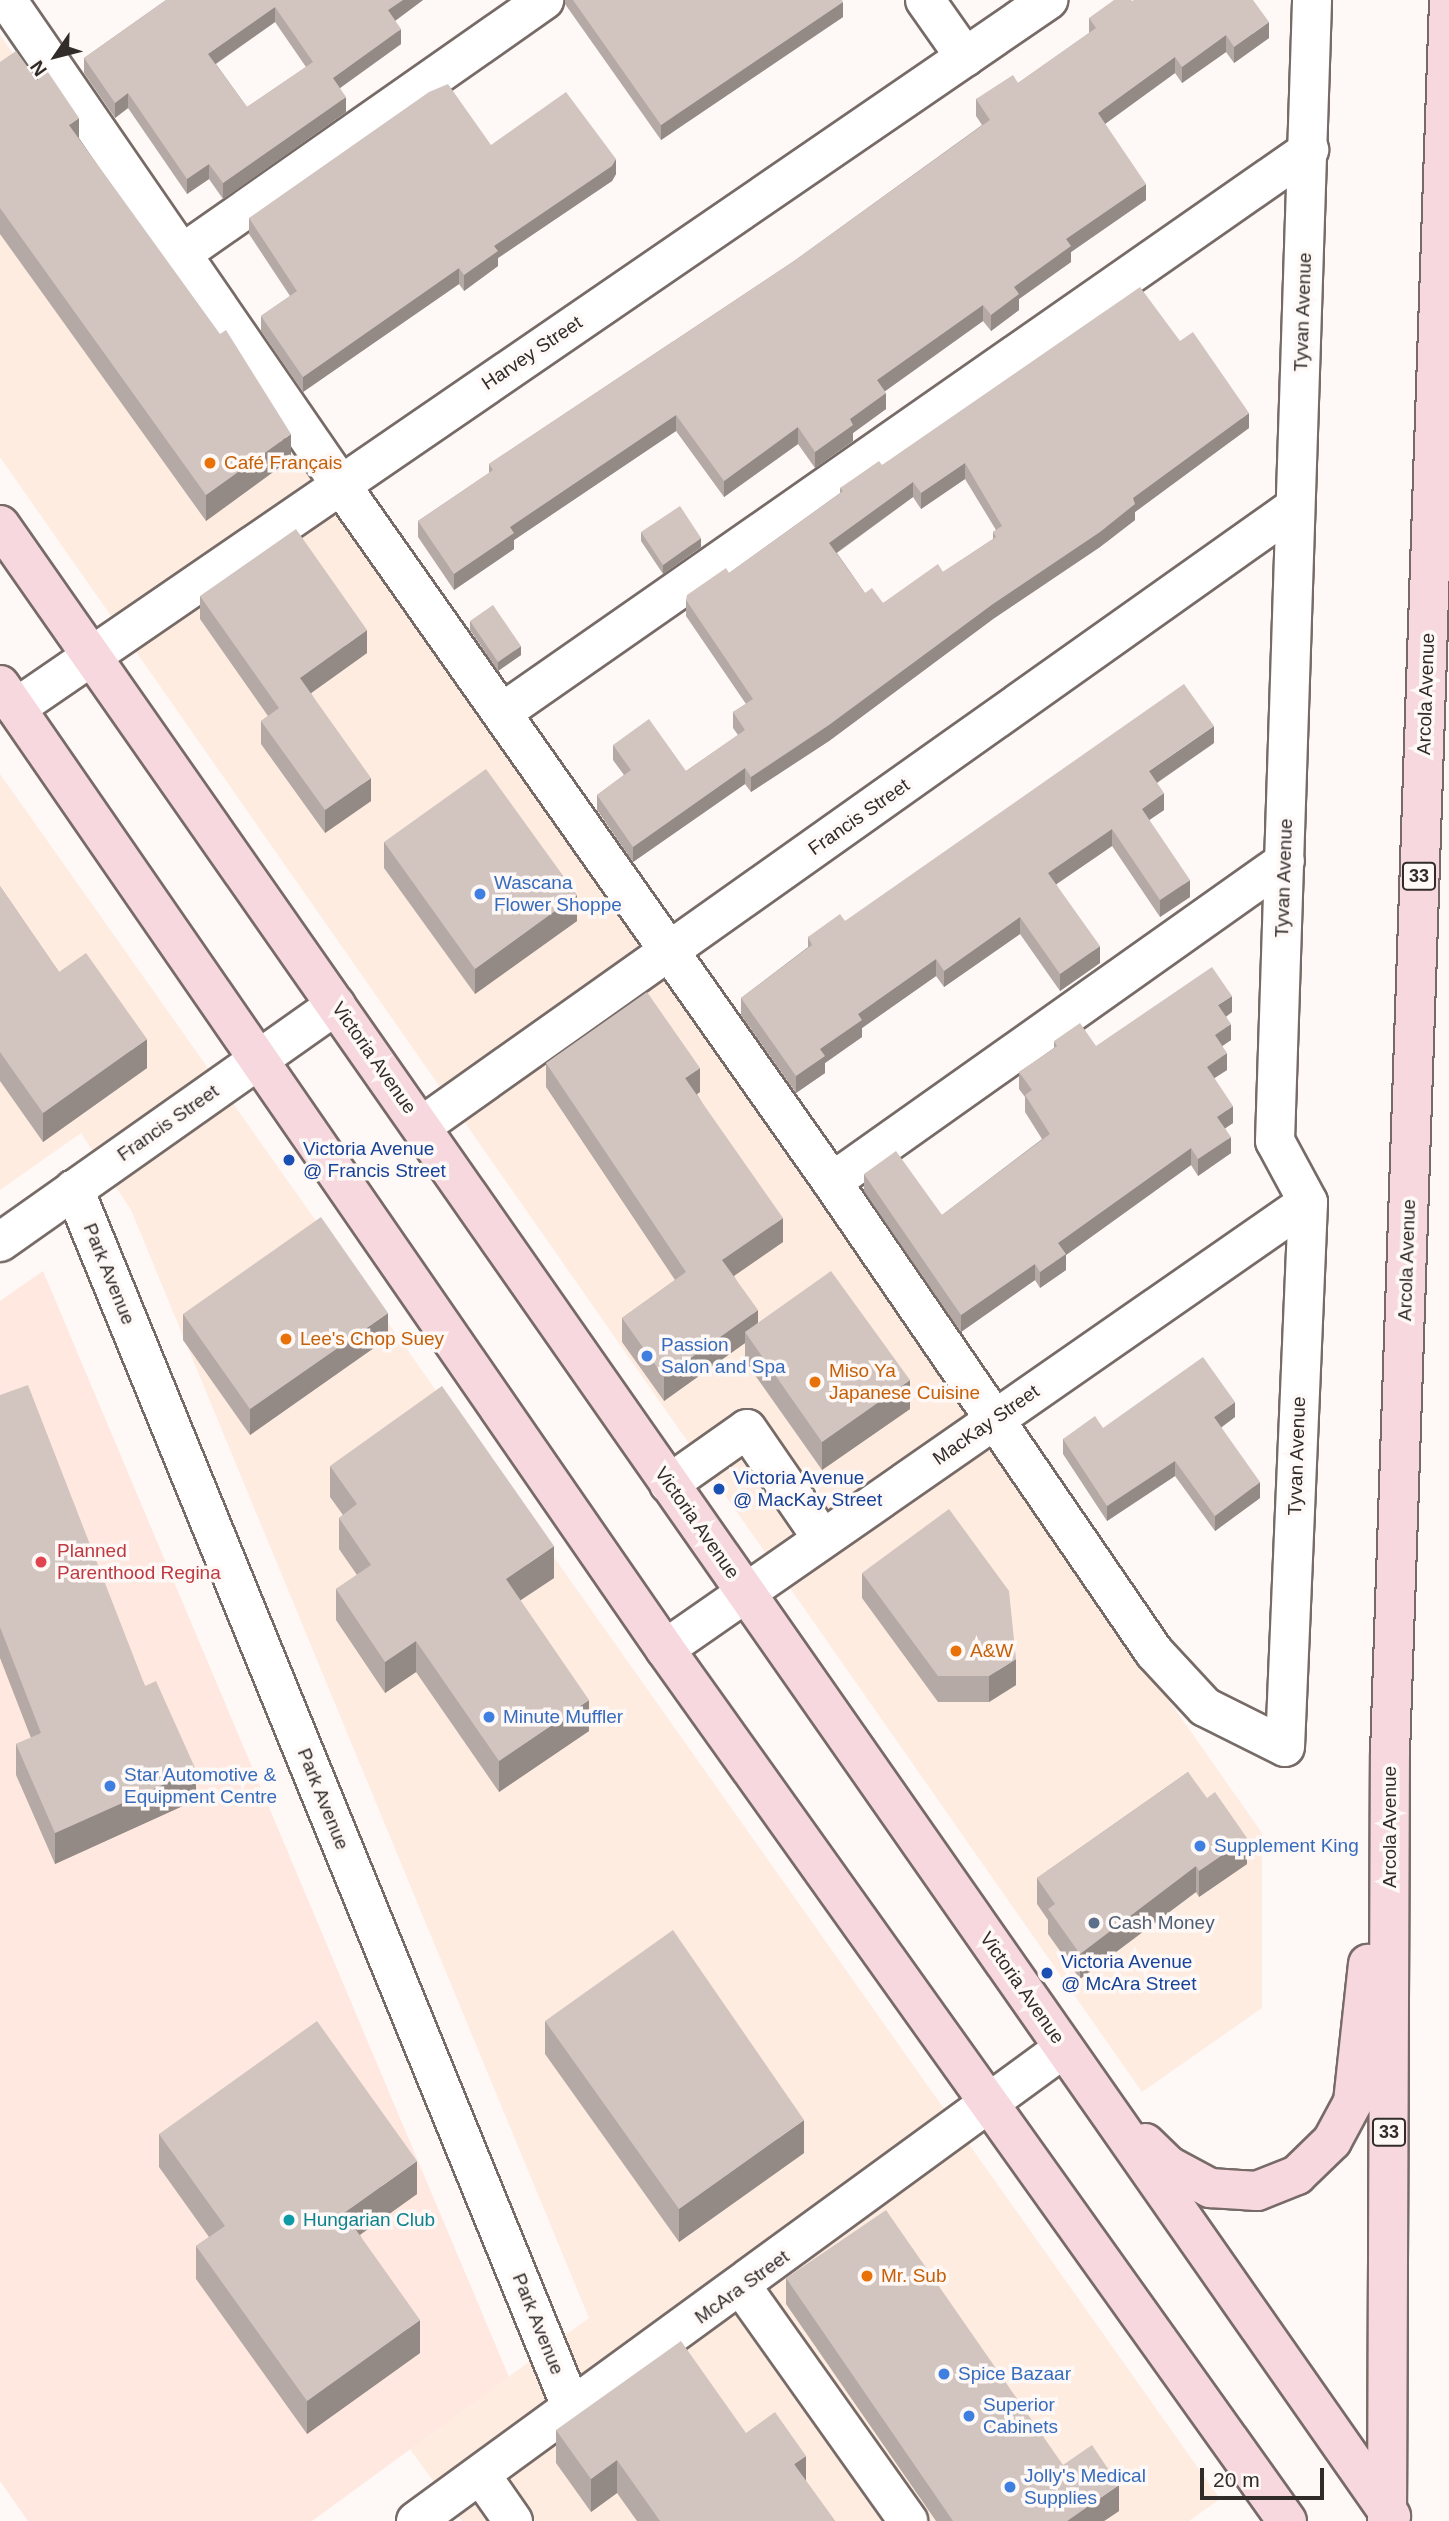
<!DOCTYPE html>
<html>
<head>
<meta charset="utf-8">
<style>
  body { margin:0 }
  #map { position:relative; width:1449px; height:2521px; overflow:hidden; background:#fef8f6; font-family:Arial,sans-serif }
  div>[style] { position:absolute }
  .commercial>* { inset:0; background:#feece1 }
  .built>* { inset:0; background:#ffe8e0 }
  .roads { filter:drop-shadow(2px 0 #776b67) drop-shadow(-2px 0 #776b67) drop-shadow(0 2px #776b67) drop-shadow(0 -2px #776b67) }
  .minor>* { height:38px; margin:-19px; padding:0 19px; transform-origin:19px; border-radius:19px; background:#fff }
  .major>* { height:38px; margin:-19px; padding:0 19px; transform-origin:19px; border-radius:19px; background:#f8d8df }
  .wall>* { inset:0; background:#b5a9a5 }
  .shaded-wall>* { inset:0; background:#938a86 }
  .building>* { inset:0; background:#d2c5c0 }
  .dots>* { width:19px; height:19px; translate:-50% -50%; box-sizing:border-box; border:4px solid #fef8f6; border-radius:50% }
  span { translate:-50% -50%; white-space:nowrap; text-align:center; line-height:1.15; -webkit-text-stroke:7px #fef8f6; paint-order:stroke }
  .shield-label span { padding:2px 5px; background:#fef8f6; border:2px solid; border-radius:5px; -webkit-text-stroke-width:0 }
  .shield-label { font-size:18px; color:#312c2a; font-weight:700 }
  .street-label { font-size:19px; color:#312c2a }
  .food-label { font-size:19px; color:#c56008 }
  .left { translate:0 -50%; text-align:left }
  .shop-label { font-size:19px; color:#366cbe }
  .transit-label { font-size:19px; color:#164399 }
  .health-label { font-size:19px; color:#be3a42 }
  .service-label { font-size:19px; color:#4e5e75 }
  .culture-label { font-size:19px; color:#0d838f }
  .north { position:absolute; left:21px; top:21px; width:70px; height:70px; -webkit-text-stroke:5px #fef8f6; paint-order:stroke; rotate:235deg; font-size:19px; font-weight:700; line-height:28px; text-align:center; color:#312c2a }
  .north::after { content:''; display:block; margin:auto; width:24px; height:32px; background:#312c2a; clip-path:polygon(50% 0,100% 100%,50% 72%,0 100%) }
  .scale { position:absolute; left:1200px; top:2468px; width:124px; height:32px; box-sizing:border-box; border:4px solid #312c2a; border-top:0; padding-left:9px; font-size:21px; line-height:24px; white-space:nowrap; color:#312c2a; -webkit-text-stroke:5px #fef8f6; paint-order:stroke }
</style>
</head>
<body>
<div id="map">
  <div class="commercial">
    <i style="clip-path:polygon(0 35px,1262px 1833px,1262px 2008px,1142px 2092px,0 457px)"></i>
    <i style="clip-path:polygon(0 774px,1220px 2499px,1189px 2521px,462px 2521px,410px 2449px,589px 2318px,131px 1210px,81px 1133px,0 1190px)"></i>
  </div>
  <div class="built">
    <i style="clip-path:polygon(43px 1271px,509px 2377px,312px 2521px,28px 2521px,0 2481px,0 1301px)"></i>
  </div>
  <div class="roads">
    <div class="minor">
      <i style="left:7px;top:0;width:587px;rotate:55.47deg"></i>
      <i style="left:340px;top:484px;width:854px;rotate:54.82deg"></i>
      <i style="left:832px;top:1182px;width:570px;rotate:55.58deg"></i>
      <i style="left:1154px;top:1652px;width:75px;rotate:47.2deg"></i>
      <i style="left:1205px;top:1707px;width:89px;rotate:26.6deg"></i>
      <i style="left:1285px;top:1747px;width:545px;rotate:-87.58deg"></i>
      <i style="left:1308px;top:1202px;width:69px;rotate:-118.4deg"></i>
      <i style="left:1275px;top:1141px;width:1142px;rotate:-88.14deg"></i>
      <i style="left:925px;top:0;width:70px;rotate:54.9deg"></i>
      <i style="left:183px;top:253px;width:441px;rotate:-35deg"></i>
      <i style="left:16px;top:708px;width:1252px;rotate:-34.45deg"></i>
      <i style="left:503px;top:712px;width:983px;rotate:-34.89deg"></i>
      <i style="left:422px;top:1126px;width:1070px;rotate:-35.34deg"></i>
      <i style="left:832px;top:1182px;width:555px;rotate:-35.32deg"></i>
      <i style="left:74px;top:1189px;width:1318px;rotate:67.79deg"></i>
      <i style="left:0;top:1242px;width:411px;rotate:-35.2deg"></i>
      <i style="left:669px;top:1484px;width:95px;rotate:-35.2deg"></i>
      <i style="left:747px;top:1429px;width:132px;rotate:55.5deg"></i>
      <i style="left:665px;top:1649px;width:783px;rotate:-34.81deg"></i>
      <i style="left:742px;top:2287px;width:287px;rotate:54.6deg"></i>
      <i style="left:481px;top:2475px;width:56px;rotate:55.2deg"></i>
      <i style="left:416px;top:2521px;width:802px;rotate:-36.13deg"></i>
    </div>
    <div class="major">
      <i style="left:0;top:525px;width:2429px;rotate:55.06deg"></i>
      <i style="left:0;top:685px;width:1171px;rotate:55.4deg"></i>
      <i style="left:665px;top:1649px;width:1071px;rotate:54.5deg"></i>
      <i style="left:1145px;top:2143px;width:33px;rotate:44deg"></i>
      <i style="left:1169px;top:2166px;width:47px;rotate:28.2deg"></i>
      <i style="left:1210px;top:2188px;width:47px;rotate:3.7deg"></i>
      <i style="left:1257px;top:2191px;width:43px;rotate:-21.8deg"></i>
      <i style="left:1297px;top:2175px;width:49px;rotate:-44.2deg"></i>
      <i style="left:1332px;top:2141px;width:44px;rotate:-61.7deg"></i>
      <i style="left:1353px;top:2102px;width:139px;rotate:-83.8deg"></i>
      <i style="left:1387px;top:2521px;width:768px;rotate:-89.78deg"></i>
      <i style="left:1390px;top:1753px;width:1754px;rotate:-88.07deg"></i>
    </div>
  </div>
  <div class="wall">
    <i style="clip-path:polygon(evenodd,166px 0,423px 0,395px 21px,401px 44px,340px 88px,346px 112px,223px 199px,209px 179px,187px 194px,128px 108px,115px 118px,84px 73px,84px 58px,166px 0,275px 22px,306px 67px,247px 107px,216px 64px,275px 22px)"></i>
    <i style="clip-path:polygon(565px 0,842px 0,843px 17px,661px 140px,565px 4px)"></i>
    <i style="clip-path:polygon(1132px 1px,1269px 38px,1234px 63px,1226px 52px,1182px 83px,1175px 73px,1105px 124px,1146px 200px,1071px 252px,1071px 262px,1019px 299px,1019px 310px,991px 331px,983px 321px,885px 391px,886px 409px,853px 433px,853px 441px,815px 468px,798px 444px,724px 497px,676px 431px,514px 540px,514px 549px,454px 590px,418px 537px,418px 521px,489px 473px,489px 464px,794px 261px,982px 125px,976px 116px,976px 99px,1018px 83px,1089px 33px,1089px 18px)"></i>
    <i style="clip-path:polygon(0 62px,79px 139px,291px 459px,206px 521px,0 234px)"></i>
    <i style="clip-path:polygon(491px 145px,616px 174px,612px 181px,498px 258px,498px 266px,464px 291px,459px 284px,303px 392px,261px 331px,261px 316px,290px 296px,249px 234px,249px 218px)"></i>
    <i style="clip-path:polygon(evenodd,1180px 341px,1249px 428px,1135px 512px,1135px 520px,1100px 547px,993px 619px,829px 741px,751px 792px,745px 784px,633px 862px,597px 810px,597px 795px,624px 775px,613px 760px,613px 745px,686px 771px,738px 735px,733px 728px,733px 712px,746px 704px,686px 616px,686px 600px,729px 573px,840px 493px,840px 488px,882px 465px,1180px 341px,965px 479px,996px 530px,993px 532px,993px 539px,943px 572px,883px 603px,865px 593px,837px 553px,913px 497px,921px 509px,965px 479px)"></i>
    <i style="clip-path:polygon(641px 532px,701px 547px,663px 574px,641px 541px)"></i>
    <i style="clip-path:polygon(200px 596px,367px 653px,311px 693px,371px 801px,325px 833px,261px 744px,261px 721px,268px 716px,200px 619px)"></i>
    <i style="clip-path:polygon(470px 621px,521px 655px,498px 671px,470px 630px)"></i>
    <i style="clip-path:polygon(1214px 743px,1157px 783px,1164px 810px,1149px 820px,1190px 897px,1160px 917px,1112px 846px,1056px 884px,1100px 963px,1060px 991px,1020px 934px,944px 987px,936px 976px,862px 1028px,862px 1037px,825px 1063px,825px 1073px,796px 1093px,741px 1015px,741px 998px,808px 947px,808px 937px,845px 921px)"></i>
    <i style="clip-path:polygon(384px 842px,577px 921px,475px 994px,384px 868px)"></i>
    <i style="clip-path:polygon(0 886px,59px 972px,147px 1068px,43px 1142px,0 1081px)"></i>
    <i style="clip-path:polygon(1232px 1012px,1226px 1017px,1231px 1040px,1222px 1046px,1227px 1070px,1214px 1078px,1233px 1123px,1225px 1128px,1231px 1153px,1198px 1176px,1191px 1165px,1066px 1255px,1066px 1270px,1040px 1288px,1035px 1280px,961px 1332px,864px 1191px,864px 1174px,942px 1215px,1042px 1139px,1025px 1112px,1025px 1097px,1019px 1089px,1019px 1072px,1054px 1049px,1054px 1041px,1096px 1046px)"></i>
    <i style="clip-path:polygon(546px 1063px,700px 1092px,697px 1094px,783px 1242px,734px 1276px,758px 1323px,910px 1409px,822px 1470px,745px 1361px,745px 1343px,664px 1401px,622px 1342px,622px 1318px,675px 1280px,546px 1087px)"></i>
    <i style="clip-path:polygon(183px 1314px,388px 1338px,250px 1435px,183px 1340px)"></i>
    <i style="clip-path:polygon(0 1395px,145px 1686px,196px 1800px,55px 1864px,16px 1775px,16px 1744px,31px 1738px,0 1658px)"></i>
    <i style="clip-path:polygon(1235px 1417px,1221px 1427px,1260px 1498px,1215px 1531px,1175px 1476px,1107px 1521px,1063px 1454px,1063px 1439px,1103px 1428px)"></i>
    <i style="clip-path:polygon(330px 1466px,554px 1578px,520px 1600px,589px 1731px,499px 1792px,416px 1672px,385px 1693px,336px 1620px,336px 1589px,357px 1575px,339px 1549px,339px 1518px,343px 1515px,330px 1497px)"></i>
    <i style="clip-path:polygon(862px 1573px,1016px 1685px,989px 1702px,938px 1702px,862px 1598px)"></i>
    <i style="clip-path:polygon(1188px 1772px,1247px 1864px,1199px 1897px,1196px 1892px,1080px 1979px,1048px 1934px,1048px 1920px,1037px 1904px,1037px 1878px)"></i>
    <i style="clip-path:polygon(545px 2021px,804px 2153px,679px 2242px,545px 2054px)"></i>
    <i style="clip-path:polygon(159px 2134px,417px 2194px,360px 2235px,420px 2353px,307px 2434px,196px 2279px,196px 2246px,209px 2237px,159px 2167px)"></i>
    <i style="clip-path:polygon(786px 2278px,1063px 2465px,1119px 2511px,1104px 2521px,936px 2521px,786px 2304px)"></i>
    <i style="clip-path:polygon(556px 2430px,746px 2433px,806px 2481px,835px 2521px,637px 2521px,617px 2493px,591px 2512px,556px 2463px)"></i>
  </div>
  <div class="shaded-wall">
    <i style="clip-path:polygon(403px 0,423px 0,388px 26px,388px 10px)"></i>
    <i style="clip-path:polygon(843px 2px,843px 17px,661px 140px,661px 125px)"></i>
    <i style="clip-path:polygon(275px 7px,275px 22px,208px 69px,208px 54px)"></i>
    <i style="clip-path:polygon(1269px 22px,1269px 38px,1234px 63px,1234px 47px)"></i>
    <i style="clip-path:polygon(401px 29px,401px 44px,333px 93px,333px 78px)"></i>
    <i style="clip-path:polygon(1226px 35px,1226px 52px,1182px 83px,1182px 67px)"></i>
    <i style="clip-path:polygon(1175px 57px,1175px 73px,1098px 129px,1098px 113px)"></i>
    <i style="clip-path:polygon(128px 93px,128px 108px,115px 118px,115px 103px)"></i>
    <i style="clip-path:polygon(346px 97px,346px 112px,223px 199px,223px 183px)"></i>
    <i style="clip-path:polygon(79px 118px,79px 144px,69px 125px)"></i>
    <i style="clip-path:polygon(616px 159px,616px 174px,612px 181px,498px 258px,498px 266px,464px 291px,464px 275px,494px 246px)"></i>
    <i style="clip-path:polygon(209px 164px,209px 179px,187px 194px,187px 179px)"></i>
    <i style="clip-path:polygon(1146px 184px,1146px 200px,1071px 252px,1071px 262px,1019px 299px,1019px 310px,991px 331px,991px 315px,1014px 287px,1066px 239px)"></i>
    <i style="clip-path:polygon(459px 268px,459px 284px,303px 392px,303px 377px)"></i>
    <i style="clip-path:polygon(983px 305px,983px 321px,877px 397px,877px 380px)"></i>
    <i style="clip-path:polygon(886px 393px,886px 409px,853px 433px,853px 441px,815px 468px,815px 452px,850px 419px)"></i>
    <i style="clip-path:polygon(1249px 413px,1249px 428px,1135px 512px,1135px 520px,1100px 547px,993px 619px,829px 741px,751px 792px,751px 777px)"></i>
    <i style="clip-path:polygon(676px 415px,676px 431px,514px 540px,514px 549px,454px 590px,454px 574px,510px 527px)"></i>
    <i style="clip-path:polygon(798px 427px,798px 444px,724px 497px,724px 481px)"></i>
    <i style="clip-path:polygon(291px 434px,291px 459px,206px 521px,206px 495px)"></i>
    <i style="clip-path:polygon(965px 463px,965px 479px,921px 509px,921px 493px)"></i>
    <i style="clip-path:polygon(913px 482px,913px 497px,829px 558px,829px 543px)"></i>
    <i style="clip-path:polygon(701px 538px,701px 547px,663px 574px,663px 565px)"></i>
    <i style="clip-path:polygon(367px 630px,367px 653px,300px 701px,300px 678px)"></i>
    <i style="clip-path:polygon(521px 646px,521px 655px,498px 671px,498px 662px)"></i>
    <i style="clip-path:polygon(1214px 726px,1214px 743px,1149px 788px,1149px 771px)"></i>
    <i style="clip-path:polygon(745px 768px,745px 784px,633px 862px,633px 847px)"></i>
    <i style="clip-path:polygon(371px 778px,371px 801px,325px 833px,325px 810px)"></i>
    <i style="clip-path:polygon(1164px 793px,1164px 810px,1142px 825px,1142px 809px)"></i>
    <i style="clip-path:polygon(1112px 829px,1112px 846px,1048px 890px,1048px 873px)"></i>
    <i style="clip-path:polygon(1190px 880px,1190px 897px,1160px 917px,1160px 900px)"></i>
    <i style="clip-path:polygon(577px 895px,577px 921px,475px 994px,475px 969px)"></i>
    <i style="clip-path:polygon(1020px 917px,1020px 934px,944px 987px,944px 971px)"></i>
    <i style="clip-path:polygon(1100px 946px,1100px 963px,1060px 991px,1060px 974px)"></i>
    <i style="clip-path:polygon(936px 959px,936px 976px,862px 1028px,862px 1037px,825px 1063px,825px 1073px,796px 1093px,796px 1076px,820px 1049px,858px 1014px)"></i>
    <i style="clip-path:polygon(1232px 996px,1232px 1012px,1218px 1022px,1218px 1005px)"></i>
    <i style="clip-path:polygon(1231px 1024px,1231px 1040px,1215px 1051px,1215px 1035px)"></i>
    <i style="clip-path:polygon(147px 1039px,147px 1068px,43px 1142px,43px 1113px)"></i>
    <i style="clip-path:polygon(1227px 1053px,1227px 1070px,1207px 1083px,1207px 1067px)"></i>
    <i style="clip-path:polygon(700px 1068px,700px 1092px,685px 1102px,685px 1078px)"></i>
    <i style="clip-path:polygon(1233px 1106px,1233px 1123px,1217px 1134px,1217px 1117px)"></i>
    <i style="clip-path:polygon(1231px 1137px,1231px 1153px,1198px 1176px,1198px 1159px)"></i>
    <i style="clip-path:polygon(1191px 1148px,1191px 1165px,1066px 1255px,1066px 1270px,1040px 1288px,1040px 1272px,1058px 1243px)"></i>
    <i style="clip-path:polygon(783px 1218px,783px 1242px,722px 1284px,722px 1260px)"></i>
    <i style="clip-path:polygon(1035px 1264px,1035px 1280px,961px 1332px,961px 1315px)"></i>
    <i style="clip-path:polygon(758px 1310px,758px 1334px,745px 1332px,745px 1343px,664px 1401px,664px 1377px)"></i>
    <i style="clip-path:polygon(388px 1313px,388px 1338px,250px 1435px,250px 1409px)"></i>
    <i style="clip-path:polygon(910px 1380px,910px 1409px,822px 1470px,822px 1442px)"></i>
    <i style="clip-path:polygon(1235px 1402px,1235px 1417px,1214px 1433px,1214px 1417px)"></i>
    <i style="clip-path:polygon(1175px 1461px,1175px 1476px,1107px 1521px,1107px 1506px)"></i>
    <i style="clip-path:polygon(1260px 1482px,1260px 1498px,1215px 1531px,1215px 1516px)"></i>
    <i style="clip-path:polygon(554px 1546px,554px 1578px,506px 1610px,506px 1579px)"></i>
    <i style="clip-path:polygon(416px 1641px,416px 1672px,385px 1693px,385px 1662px)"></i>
    <i style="clip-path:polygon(1016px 1659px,1016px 1685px,989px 1702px,989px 1676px)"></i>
    <i style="clip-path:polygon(589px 1700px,589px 1731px,499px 1792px,499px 1761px)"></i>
    <i style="clip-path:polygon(196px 1770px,196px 1800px,55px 1864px,55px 1833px)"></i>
    <i style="clip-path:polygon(1247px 1838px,1247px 1864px,1199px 1897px,1199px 1871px)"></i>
    <i style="clip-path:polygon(1196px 1866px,1196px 1892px,1080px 1979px,1080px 1954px)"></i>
    <i style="clip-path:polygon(804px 2120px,804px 2153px,679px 2242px,679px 2209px)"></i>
    <i style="clip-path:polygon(417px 2161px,417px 2194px,344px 2246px,344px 2213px)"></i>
    <i style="clip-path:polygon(420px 2320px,420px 2353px,307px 2434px,307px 2401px)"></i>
    <i style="clip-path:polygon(806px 2456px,806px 2489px,794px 2464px)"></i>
    <i style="clip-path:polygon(617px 2460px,617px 2493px,591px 2512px,591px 2479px)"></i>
    <i style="clip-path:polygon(1119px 2485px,1119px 2511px,1104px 2521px,1067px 2521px)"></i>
  </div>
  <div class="building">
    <i style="clip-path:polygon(evenodd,166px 0,403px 0,388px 10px,401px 29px,333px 78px,346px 97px,223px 183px,209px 164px,187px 179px,128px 93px,115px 103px,84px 58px,166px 0,275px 7px,313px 62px,247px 107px,208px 54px,275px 7px)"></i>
    <i style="clip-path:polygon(573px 0,842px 0,843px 2px,661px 125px)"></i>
    <i style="clip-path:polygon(1114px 0,1131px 0,1132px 1px,1134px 0,1253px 0,1269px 22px,1234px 47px,1226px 35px,1182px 67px,1175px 57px,1098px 113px,1146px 184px,1066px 239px,1071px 246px,1014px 287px,1019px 294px,991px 315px,983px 305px,877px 380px,886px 393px,850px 419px,853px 425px,815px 452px,798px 427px,724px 481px,676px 415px,510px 527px,514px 533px,454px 574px,418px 521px,493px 470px,489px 464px,794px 261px,990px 120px,976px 99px,1013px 75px,1018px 83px,1096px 28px,1089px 18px)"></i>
    <i style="clip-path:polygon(16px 51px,37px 80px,48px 72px,79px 118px,69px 125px,220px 334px,226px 330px,291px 434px,206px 495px,0 208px,0 62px)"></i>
    <i style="clip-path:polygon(448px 84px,491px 145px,566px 92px,616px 159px,612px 166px,494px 246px,498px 251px,464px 275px,459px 268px,303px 377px,261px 316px,297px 291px,249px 218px,429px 92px)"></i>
    <i style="clip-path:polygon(evenodd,1140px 287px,1180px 341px,1193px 332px,1249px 413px,1133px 498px,1135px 504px,1100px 532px,993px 604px,829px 725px,751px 777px,745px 768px,633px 847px,597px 795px,631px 770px,613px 745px,649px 719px,686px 771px,745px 730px,733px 712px,753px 699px,686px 600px,687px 595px,726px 568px,729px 573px,843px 491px,840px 488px,879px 461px,882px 465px,1140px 287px,965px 463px,1002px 526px,993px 532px,996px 537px,943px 572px,938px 564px,883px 603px,872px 588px,865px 593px,829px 543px,913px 482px,921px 493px,965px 463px)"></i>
    <i style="clip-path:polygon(680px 506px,701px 538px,663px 565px,641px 532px)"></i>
    <i style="clip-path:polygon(296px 529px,367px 630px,300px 678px,371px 778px,325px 810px,261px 721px,279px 708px,200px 596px)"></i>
    <i style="clip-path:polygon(493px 605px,521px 646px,498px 662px,470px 621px)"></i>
    <i style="clip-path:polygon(1184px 684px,1214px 726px,1149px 771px,1164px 793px,1142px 809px,1190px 880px,1160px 900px,1112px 829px,1048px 873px,1100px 946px,1060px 974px,1020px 917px,944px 971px,936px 959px,858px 1014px,862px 1020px,820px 1049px,825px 1056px,796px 1076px,741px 998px,812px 945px,808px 937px,840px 914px,845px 921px)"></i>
    <i style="clip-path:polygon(486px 769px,577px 895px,475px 969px,384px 842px)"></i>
    <i style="clip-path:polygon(0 886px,59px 972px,86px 953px,147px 1039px,43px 1113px,0 1052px)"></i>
    <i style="clip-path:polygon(1212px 967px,1232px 996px,1218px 1005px,1231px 1024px,1215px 1035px,1227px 1053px,1207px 1067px,1233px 1106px,1217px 1117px,1231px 1137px,1198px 1159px,1191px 1148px,1058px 1243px,1066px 1254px,1040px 1272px,1035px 1264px,961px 1315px,864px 1174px,896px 1151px,942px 1215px,1050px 1134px,1025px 1095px,1032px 1090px,1019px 1072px,1057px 1046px,1054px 1041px,1080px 1023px,1096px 1046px)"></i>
    <i style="clip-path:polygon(647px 992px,700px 1068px,685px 1078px,783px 1218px,722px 1260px,758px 1310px,664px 1377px,622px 1318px,686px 1272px,546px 1063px)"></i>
    <i style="clip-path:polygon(321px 1217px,388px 1313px,250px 1409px,183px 1314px)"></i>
    <i style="clip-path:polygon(831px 1271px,910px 1380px,822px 1442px,745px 1332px)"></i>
    <i style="clip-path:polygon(1203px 1357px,1235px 1402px,1214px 1417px,1260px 1482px,1215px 1516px,1175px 1461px,1107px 1506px,1063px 1439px,1095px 1416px,1103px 1428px)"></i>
    <i style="clip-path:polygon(28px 1385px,145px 1686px,156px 1681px,196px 1770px,55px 1833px,16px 1744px,41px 1733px,0 1627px,0 1395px)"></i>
    <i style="clip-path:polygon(442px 1386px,554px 1546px,506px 1579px,589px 1700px,499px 1761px,416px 1641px,385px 1662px,336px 1589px,371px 1565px,339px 1518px,357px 1504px,330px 1466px)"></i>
    <i style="clip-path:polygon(949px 1509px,1009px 1591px,1016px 1659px,989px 1676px,938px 1676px,862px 1573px)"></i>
    <i style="clip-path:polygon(1188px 1772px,1207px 1798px,1215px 1792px,1247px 1838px,1199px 1871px,1196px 1866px,1080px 1954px,1048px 1909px,1055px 1904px,1037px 1878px)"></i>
    <i style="clip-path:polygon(673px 1930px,804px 2120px,679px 2209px,545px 2021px)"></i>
    <i style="clip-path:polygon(317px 2021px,417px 2161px,344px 2213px,420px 2320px,307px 2401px,196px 2246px,225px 2226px,159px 2134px)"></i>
    <i style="clip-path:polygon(886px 2210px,1063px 2465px,1092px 2445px,1119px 2485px,1067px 2521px,953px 2521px,786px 2278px)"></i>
    <i style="clip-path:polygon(681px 2341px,746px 2433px,775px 2412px,806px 2456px,794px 2464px,835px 2521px,660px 2521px,617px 2460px,591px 2479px,556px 2430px)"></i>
  </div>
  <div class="dots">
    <i style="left:210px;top:463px;background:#e8710a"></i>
    <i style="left:480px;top:894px;background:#3f7fe0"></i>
    <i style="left:289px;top:1160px;background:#1a4fb4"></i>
    <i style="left:286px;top:1339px;background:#e8710a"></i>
    <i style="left:647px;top:1356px;background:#3f7fe0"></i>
    <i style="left:815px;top:1382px;background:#e8710a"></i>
    <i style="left:719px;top:1489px;background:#1a4fb4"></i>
    <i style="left:41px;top:1562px;background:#e0444e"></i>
    <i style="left:956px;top:1651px;background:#e8710a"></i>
    <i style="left:489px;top:1717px;background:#3f7fe0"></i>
    <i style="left:110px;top:1786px;background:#3f7fe0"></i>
    <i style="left:1200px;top:1846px;background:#3f7fe0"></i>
    <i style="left:1094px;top:1923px;background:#5c6f8a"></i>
    <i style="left:1047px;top:1973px;background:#1a4fb4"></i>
    <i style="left:289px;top:2220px;background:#0f9aa8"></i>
    <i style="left:867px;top:2276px;background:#e8710a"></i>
    <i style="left:944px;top:2374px;background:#3f7fe0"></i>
    <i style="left:969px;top:2416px;background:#3f7fe0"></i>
    <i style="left:1010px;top:2487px;background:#3f7fe0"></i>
  </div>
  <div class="shield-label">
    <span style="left:1419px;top:876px">33</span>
    <span style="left:1389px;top:2132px">33</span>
  </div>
  <div class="street-label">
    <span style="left:1303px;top:312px;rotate:-88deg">Tyvan Avenue</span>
    <span style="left:532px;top:353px;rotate:-34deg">Harvey Street</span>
    <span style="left:1426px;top:694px;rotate:-88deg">Arcola Avenue</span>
    <span style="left:859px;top:817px;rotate:-35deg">Francis Street</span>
    <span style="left:1284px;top:878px;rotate:-88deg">Tyvan Avenue</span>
    <span style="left:374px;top:1058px;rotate:55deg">Victoria Avenue</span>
    <span style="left:168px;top:1123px;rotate:-35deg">Francis Street</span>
    <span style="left:1407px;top:1260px;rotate:-88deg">Arcola Avenue</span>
    <span style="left:109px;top:1274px;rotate:68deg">Park Avenue</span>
    <span style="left:986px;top:1425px;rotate:-35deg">MacKay Street</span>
    <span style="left:1297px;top:1456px;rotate:-88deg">Tyvan Avenue</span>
    <span style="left:697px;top:1523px;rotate:55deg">Victoria Avenue</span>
    <span style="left:323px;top:1799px;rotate:68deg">Park Avenue</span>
    <span style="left:1390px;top:1827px;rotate:-90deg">Arcola Avenue</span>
    <span style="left:1022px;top:1988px;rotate:55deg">Victoria Avenue</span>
    <span style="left:742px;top:2287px;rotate:-36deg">McAra Street</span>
    <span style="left:538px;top:2324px;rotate:68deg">Park Avenue</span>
  </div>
  <div class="food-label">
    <span class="left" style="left:224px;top:463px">Café Français</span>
    <span class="left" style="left:300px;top:1339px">Lee's Chop Suey</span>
    <span class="left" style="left:829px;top:1382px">Miso Ya<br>Japanese Cuisine</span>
    <span class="left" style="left:970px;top:1651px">A&amp;W</span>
    <span class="left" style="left:881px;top:2276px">Mr. Sub</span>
  </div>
  <div class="shop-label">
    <span class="left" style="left:494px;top:894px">Wascana<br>Flower Shoppe</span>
    <span class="left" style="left:661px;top:1356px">Passion<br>Salon and Spa</span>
    <span class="left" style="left:503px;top:1717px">Minute Muffler</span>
    <span class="left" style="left:124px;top:1786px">Star Automotive &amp;<br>Equipment Centre</span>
    <span class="left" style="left:1214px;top:1846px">Supplement King</span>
    <span class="left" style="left:958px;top:2374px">Spice Bazaar</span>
    <span class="left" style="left:983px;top:2416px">Superior<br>Cabinets</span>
    <span class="left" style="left:1024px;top:2487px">Jolly's Medical<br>Supplies</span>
  </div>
  <div class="transit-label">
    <span class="left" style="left:303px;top:1160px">Victoria Avenue<br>@ Francis Street</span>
    <span class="left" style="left:733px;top:1489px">Victoria Avenue<br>@ MacKay Street</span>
    <span class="left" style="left:1061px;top:1973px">Victoria Avenue<br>@ McAra Street</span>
  </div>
  <div class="health-label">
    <span class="left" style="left:57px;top:1562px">Planned<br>Parenthood Regina</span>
  </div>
  <div class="service-label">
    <span class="left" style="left:1108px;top:1923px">Cash Money</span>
  </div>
  <div class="culture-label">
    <span class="left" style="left:303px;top:2220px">Hungarian Club</span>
  </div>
  <div class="north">N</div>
  <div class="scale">20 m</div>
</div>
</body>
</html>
